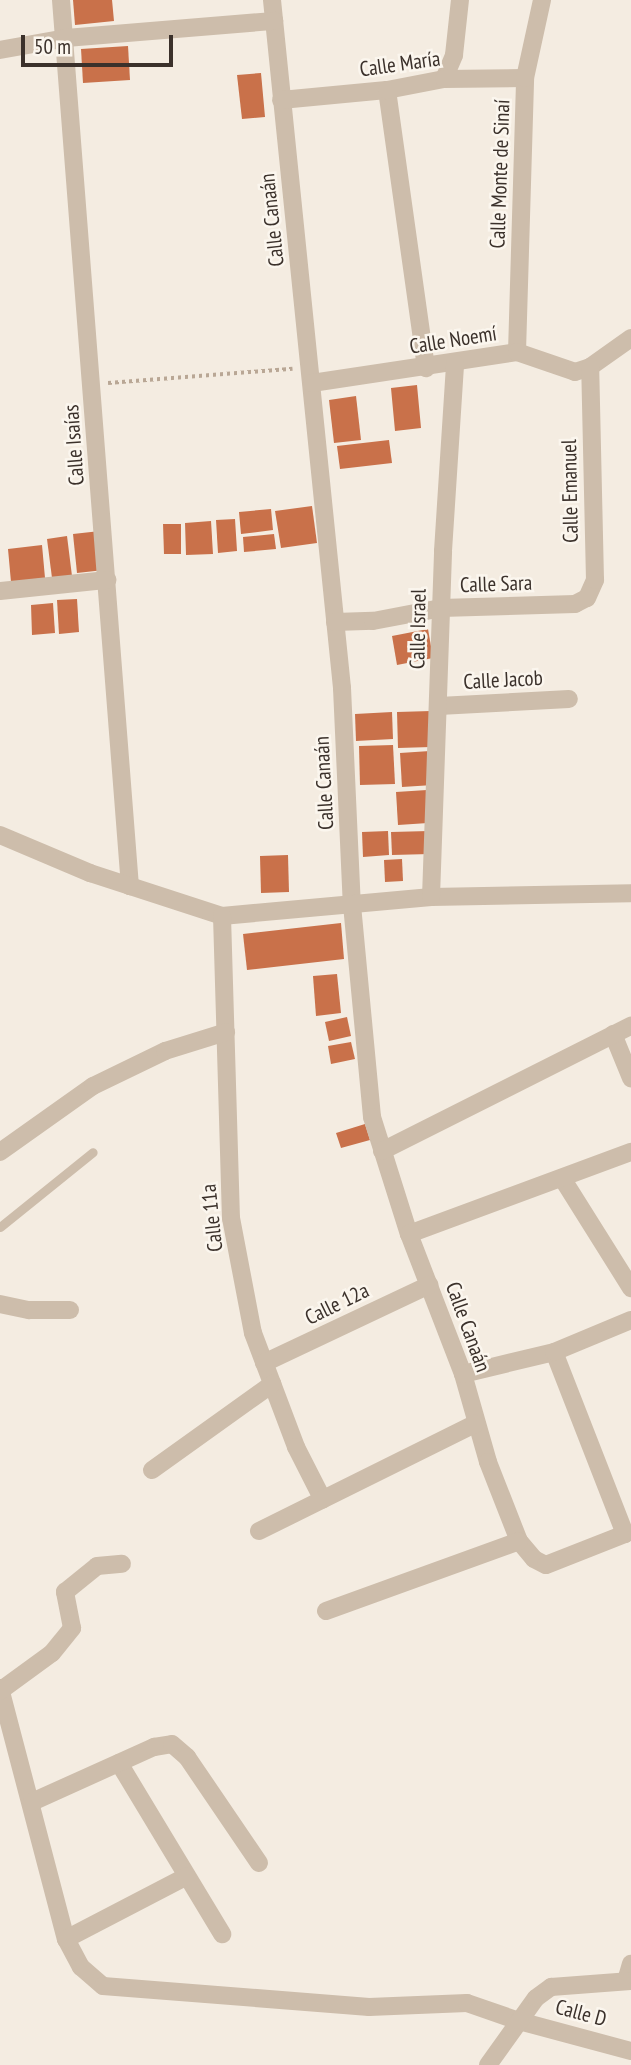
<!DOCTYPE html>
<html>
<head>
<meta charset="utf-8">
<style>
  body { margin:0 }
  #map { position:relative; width:631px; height:2065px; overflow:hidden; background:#f4ece1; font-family:"PT Sans Narrow",sans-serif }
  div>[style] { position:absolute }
  .building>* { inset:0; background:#c9714a }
  .path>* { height:3.5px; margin-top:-1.75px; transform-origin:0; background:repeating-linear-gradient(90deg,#b9a795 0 3.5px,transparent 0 7px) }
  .lane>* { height:9px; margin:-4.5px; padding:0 4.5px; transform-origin:4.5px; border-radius:4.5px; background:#cdbdab }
  .street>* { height:18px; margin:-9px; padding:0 9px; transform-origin:9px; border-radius:9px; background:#cdbdab }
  span { translate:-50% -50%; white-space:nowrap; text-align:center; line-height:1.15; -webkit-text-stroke:5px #fbf6ee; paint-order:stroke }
  .street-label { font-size:21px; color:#3b312b }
  .scale { position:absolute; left:21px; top:35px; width:152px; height:32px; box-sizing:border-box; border:4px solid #3b312b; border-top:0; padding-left:9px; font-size:21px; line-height:24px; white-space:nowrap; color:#3b312b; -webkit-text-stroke:5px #fbf6ee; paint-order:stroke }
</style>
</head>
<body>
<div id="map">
  <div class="building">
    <i style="clip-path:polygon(73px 0,112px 0,114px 21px,75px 25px)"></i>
    <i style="clip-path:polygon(128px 46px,130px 80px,83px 83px,81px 49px)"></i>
    <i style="clip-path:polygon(261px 73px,265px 117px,242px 119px,237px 75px)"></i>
    <i style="clip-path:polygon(417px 385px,421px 428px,395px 431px,391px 388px)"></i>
    <i style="clip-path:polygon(356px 396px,361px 440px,334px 443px,329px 400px)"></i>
    <i style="clip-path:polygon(389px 440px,392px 463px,340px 469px,337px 446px)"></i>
    <i style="clip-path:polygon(312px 506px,317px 543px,281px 548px,275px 511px)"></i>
    <i style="clip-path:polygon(271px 509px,273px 530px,241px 534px,239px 512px)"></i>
    <i style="clip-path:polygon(235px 519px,237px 551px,218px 553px,216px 520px)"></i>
    <i style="clip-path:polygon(211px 521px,213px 554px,186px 555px,185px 523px)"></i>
    <i style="clip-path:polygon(163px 524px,181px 524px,181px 554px,164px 554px)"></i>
    <i style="clip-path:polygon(100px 531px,104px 570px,77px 573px,73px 534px)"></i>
    <i style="clip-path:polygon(274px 534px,276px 549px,244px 552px,243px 537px)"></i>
    <i style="clip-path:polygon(67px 536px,72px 576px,52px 578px,47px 539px)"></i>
    <i style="clip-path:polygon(42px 545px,45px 578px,11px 582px,8px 549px)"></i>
    <i style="clip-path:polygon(77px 599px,79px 632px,59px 634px,57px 600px)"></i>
    <i style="clip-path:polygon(53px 603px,55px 633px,32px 635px,31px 605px)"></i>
    <i style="clip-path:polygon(428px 629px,433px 658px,397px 665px,392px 636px)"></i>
    <i style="clip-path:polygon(431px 711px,431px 747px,398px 748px,397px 712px)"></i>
    <i style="clip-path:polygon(392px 712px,393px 739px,356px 741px,355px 714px)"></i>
    <i style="clip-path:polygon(393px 745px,395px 784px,360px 785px,359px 746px)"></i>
    <i style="clip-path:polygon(430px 751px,433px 785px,402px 787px,400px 753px)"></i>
    <i style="clip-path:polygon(427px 790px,428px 823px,398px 825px,396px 792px)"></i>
    <i style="clip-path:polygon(388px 831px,389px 855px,363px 857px,362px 832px)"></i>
    <i style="clip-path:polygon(429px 831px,430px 854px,392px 855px,391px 832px)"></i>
    <i style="clip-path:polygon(288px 855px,289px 892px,261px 893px,260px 856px)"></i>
    <i style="clip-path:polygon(402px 859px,403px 881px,385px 882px,384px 860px)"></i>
    <i style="clip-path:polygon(341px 923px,344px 959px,247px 970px,243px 934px)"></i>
    <i style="clip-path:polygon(337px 974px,341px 1013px,316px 1016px,313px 976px)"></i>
    <i style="clip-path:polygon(347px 1017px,351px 1036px,329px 1041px,325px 1022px)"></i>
    <i style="clip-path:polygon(351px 1042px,355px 1059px,331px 1064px,328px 1046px)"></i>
    <i style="clip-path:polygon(365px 1124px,370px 1140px,341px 1148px,336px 1133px)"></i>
  </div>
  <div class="path">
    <i style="left:108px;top:383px;width:185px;rotate:-4.4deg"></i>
  </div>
  <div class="lane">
    <i style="left:0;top:1227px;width:119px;rotate:-38.9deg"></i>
  </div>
  <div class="street">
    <i style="left:61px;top:0;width:889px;rotate:85.55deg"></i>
    <i style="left:272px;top:0;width:692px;rotate:84.19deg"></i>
    <i style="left:342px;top:688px;width:217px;rotate:87.4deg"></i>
    <i style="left:352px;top:905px;width:213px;rotate:84.6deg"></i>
    <i style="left:372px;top:1117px;width:123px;rotate:72.5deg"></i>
    <i style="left:409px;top:1234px;width:150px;rotate:68.9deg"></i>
    <i style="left:463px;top:1374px;width:91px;rotate:74.1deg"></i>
    <i style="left:488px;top:1462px;width:85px;rotate:68.6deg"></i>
    <i style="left:519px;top:1541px;width:23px;rotate:50deg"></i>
    <i style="left:534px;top:1559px;width:13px;rotate:27deg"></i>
    <i style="left:546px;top:1565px;width:85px;rotate:-21.4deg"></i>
    <i style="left:625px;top:1534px;width:195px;rotate:-111.3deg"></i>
    <i style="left:0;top:50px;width:67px;rotate:-10.3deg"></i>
    <i style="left:66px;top:38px;width:209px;rotate:-4.7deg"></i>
    <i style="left:444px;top:79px;width:26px;rotate:-67deg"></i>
    <i style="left:454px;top:55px;width:55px;rotate:-83.8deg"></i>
    <i style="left:387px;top:90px;width:281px;rotate:82deg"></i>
    <i style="left:281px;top:100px;width:106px;rotate:-5.4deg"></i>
    <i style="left:387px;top:90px;width:58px;rotate:-10.9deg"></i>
    <i style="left:444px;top:79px;width:81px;rotate:-0.7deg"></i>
    <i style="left:517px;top:352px;width:274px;rotate:-88.3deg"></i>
    <i style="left:525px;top:78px;width:80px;rotate:-77.7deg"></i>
    <i style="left:312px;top:383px;width:207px;rotate:-8.6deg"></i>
    <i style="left:517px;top:352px;width:61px;rotate:19deg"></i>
    <i style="left:575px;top:372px;width:16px;rotate:-18deg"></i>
    <i style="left:590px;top:367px;width:50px;rotate:-35.3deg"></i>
    <i style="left:0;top:591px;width:108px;rotate:-5.9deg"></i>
    <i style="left:335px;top:622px;width:38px;rotate:-2deg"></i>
    <i style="left:373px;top:621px;width:69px;rotate:-10.8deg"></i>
    <i style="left:441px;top:608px;width:134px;rotate:-1.7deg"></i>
    <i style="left:575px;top:604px;width:13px;rotate:-27deg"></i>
    <i style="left:587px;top:598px;width:20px;rotate:-66deg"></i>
    <i style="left:595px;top:580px;width:213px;rotate:-91.3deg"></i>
    <i style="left:439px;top:706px;width:130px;rotate:-3.1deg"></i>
    <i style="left:0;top:835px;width:98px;rotate:22.9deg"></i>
    <i style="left:90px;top:873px;width:139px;rotate:18deg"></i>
    <i style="left:222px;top:916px;width:210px;rotate:-5.2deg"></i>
    <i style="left:431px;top:897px;width:200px;rotate:-1.1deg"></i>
    <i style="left:431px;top:897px;width:346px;rotate:-88deg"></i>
    <i style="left:443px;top:551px;width:188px;rotate:-86.3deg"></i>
    <i style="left:222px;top:916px;width:302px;rotate:88.3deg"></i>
    <i style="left:231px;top:1218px;width:117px;rotate:79.2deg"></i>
    <i style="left:253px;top:1333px;width:122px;rotate:69.3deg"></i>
    <i style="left:296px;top:1447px;width:59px;rotate:63deg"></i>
    <i style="left:613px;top:1034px;width:48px;rotate:67.8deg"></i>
    <i style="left:382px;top:1151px;width:279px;rotate:-26.7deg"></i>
    <i style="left:0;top:1152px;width:114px;rotate:-35.4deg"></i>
    <i style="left:93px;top:1086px;width:80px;rotate:-25.9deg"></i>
    <i style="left:165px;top:1051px;width:64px;rotate:-17.3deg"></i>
    <i style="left:562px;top:1178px;width:130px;rotate:57.9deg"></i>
    <i style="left:409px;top:1234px;width:237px;rotate:-20.3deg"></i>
    <i style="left:0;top:1304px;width:30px;rotate:12deg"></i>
    <i style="left:29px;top:1310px;width:41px"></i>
    <i style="left:264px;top:1363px;width:183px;rotate:-25.3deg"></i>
    <i style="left:463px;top:1374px;width:94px;rotate:-13.6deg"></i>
    <i style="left:554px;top:1352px;width:83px;rotate:-22.6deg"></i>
    <i style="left:152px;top:1470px;width:148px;rotate:-35.6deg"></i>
    <i style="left:259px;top:1531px;width:241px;rotate:-26.4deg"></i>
    <i style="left:326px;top:1611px;width:205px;rotate:-19.9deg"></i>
    <i style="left:0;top:1688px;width:260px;rotate:75.3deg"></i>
    <i style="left:66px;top:1939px;width:32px;rotate:62deg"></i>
    <i style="left:81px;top:1967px;width:29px;rotate:41deg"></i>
    <i style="left:103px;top:1986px;width:267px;rotate:4.5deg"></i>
    <i style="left:369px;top:2007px;width:98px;rotate:-2.3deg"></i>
    <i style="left:467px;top:2003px;width:55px;rotate:19.1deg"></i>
    <i style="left:519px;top:2021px;width:116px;rotate:15deg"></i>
    <i style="left:0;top:1691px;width:64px;rotate:-36.2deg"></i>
    <i style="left:52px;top:1653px;width:32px;rotate:-51deg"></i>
    <i style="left:72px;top:1628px;width:37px;rotate:-101deg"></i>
    <i style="left:65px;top:1592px;width:41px;rotate:-39.1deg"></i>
    <i style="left:97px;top:1566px;width:25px;rotate:-5deg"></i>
    <i style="left:119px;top:1763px;width:200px;rotate:58.9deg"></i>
    <i style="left:32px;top:1802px;width:134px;rotate:-24.3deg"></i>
    <i style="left:154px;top:1747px;width:18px;rotate:-9deg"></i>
    <i style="left:172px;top:1744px;width:20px;rotate:41deg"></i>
    <i style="left:187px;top:1757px;width:128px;rotate:55.8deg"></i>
    <i style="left:66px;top:1939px;width:136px;rotate:-27.5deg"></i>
    <i style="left:626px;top:1981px;width:18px;rotate:-74deg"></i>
    <i style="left:488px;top:2065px;width:82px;rotate:-54.4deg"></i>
    <i style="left:536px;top:1998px;width:19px;rotate:-36deg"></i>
    <i style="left:551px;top:1987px;width:80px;rotate:-4.3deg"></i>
  </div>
  <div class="street-label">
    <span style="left:400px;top:64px;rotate:-8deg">Calle María</span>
    <span style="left:500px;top:174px;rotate:-88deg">Calle Monte de Sinaí</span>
    <span style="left:272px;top:220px;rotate:-96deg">Calle Canaán</span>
    <span style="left:453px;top:340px;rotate:-9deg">Calle Noemí</span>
    <span style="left:74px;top:445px;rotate:-94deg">Calle Isaías</span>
    <span style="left:570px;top:491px;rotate:-91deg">Calle Emanuel</span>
    <span style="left:496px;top:584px;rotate:-2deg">Calle Sara</span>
    <span style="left:418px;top:629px;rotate:-89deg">Calle Israel</span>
    <span style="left:503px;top:680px;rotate:-3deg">Calle Jacob</span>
    <span style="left:324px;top:783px;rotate:-93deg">Calle Canaán</span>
    <span style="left:212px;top:1218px;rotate:-96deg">Calle 11a</span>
    <span style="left:337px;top:1304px;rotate:-26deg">Calle 12a</span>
    <span style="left:468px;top:1327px;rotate:70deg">Calle Canaán</span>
    <span style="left:581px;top:2013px;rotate:15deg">Calle D</span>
  </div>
  <div class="scale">50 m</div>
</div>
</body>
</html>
